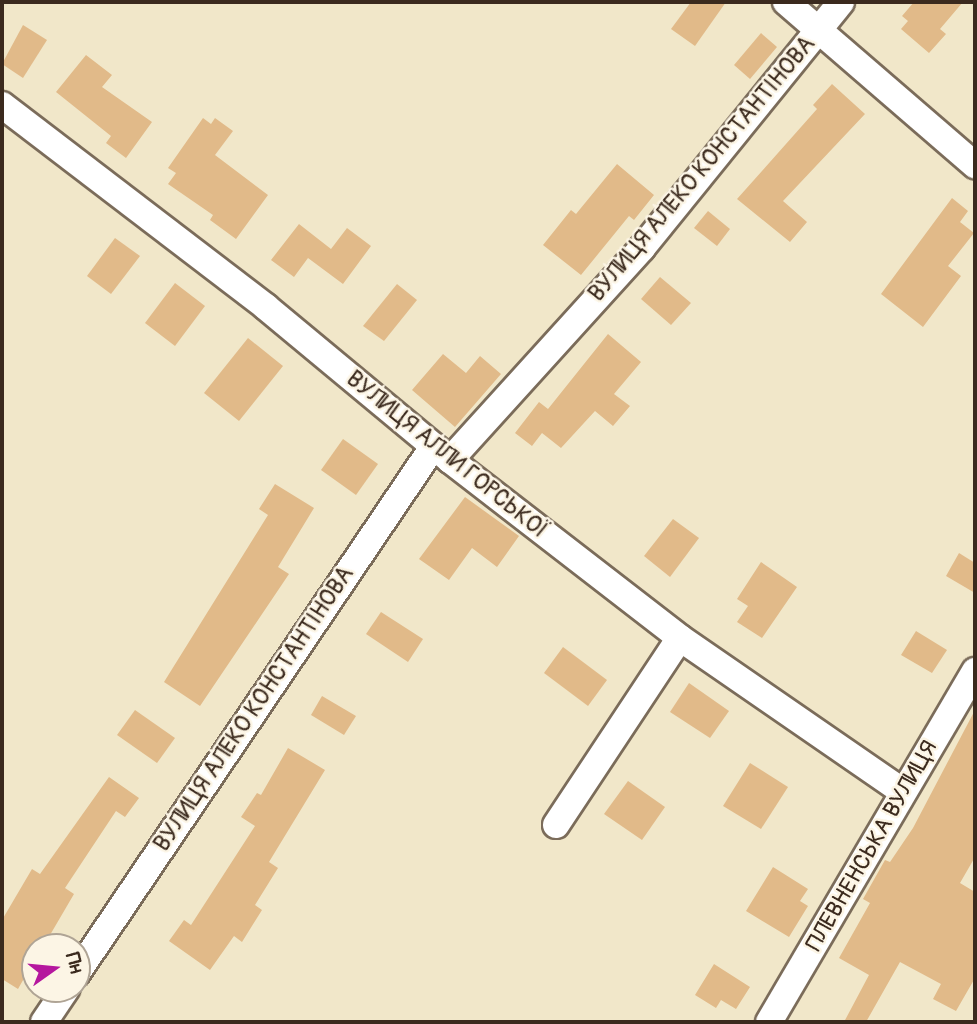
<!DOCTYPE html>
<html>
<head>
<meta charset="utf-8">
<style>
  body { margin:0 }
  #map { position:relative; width:977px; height:1024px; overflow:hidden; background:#f1e7c9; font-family:Pangolin,sans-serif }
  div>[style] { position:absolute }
  .building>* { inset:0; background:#e1ba89 }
  .roads { filter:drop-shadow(2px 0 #7b6c5a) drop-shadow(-2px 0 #7b6c5a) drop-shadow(0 2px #7b6c5a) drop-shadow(0 -2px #7b6c5a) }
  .minor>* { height:26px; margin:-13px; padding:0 13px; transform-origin:13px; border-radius:13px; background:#fff }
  span { translate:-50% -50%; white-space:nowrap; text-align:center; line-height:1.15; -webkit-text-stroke:5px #fcf5e5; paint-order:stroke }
  .street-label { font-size:23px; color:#3b2a1e }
  .frame { position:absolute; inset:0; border:4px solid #3b2a1e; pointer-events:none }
  .north { position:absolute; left:21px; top:933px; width:70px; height:70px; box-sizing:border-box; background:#fcf5e5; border:2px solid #afa495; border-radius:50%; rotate:75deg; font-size:19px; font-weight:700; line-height:28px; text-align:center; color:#3b2a1e }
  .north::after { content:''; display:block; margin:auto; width:24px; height:32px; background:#b5179e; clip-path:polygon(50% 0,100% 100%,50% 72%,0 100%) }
</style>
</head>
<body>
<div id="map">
  <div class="building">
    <i style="clip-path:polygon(691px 2px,726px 2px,695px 46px,671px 29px)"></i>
    <i style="clip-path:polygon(914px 2px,963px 2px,940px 29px,946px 34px,929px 53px,901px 29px,908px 21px,902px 16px)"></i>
    <i style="clip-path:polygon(23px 25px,47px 40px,23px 78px,2px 64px)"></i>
    <i style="clip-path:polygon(761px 33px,777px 47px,750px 79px,734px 65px)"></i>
    <i style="clip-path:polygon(86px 55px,112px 75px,102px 87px,152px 122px,126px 158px,106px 143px,111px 136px,56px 92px)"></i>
    <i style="clip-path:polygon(832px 84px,865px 114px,783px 201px,807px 222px,790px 242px,737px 199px,817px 109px,813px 105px)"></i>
    <i style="clip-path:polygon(203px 118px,211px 124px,215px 118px,233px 131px,215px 155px,268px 195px,236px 239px,210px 220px,213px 215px,168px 184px,176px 173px,168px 168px)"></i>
    <i style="clip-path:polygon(617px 164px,654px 195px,634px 220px,629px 216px,581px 275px,543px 245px,571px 210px,576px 214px)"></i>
    <i style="clip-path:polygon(952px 198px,968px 211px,960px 222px,974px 233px,948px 266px,961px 276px,923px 327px,881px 294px)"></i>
    <i style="clip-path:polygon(708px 211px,730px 229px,717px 246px,694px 228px)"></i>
    <i style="clip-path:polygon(299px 224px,331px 249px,347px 228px,371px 246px,343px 284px,308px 258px,294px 277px,271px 260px)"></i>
    <i style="clip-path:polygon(115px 238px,140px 256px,111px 294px,87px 276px)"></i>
    <i style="clip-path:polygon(660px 277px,691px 303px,671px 325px,641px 299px)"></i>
    <i style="clip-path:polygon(175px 283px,205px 306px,175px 346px,145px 323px)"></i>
    <i style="clip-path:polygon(397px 284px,417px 300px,384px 341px,363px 326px)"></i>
    <i style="clip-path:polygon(608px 334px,641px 362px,614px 394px,630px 406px,613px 426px,595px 411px,561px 448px,542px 433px,532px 446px,515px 433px,539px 402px,548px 409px)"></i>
    <i style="clip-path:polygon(248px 338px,283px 366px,239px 421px,204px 393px)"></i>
    <i style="clip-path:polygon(443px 354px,466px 373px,480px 356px,501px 374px,455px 427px,412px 390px)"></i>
    <i style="clip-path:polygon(343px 439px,378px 464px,356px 495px,321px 470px)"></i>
    <i style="clip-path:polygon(275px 484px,314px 508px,278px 567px,289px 574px,200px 706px,164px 682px,268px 515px,259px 509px)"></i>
    <i style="clip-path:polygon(465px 497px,519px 536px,497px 567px,472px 548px,449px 580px,419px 559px)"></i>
    <i style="clip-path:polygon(673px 519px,699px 538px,670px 577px,644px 556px)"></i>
    <i style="clip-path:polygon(959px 553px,975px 563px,975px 593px,946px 576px)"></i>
    <i style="clip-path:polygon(761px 562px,797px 587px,762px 638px,737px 622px,748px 606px,737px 599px)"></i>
    <i style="clip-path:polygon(381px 612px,423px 639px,408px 662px,366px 634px)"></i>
    <i style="clip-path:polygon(916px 631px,947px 650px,932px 673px,901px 655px)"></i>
    <i style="clip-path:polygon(563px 647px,607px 680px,588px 706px,544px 673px)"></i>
    <i style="clip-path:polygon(689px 683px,729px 711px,710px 738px,670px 712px)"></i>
    <i style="clip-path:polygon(322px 696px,356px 716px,344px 735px,311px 715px)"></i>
    <i style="clip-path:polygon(135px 710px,175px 738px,157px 763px,117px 735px)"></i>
    <i style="clip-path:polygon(975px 710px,975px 857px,960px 883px,975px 892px,975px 978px,956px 1011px,933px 999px,941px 984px,900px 962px,866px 1022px,844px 1022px,869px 975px,839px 958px,870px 903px,863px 899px,885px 860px,890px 862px,913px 828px)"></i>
    <i style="clip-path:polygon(288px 748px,325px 770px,269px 862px,278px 868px,255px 905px,262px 910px,242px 942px,234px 936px,210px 970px,169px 941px,184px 920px,191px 925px,255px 826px,241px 817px,257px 793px,261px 795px)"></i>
    <i style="clip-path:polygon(750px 763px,788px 787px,761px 829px,723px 806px)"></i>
    <i style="clip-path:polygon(109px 777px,139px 798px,125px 817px,116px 811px,65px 888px,74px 894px,43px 947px,35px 947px,35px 959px,18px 989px,2px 979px,2px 920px,32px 869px,40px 874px)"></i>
    <i style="clip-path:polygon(628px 781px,665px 807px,642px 840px,604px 814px)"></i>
    <i style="clip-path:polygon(773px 867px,808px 889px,800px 901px,808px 906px,789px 937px,746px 911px)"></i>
    <i style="clip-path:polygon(714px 964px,750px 987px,736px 1009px,721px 1000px,716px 1008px,695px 995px)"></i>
  </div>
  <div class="roads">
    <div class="minor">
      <i style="left:786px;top:2px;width:250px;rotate:40.8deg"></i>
      <i style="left:2px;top:105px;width:332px;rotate:37.4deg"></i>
      <i style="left:266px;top:307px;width:239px;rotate:39.7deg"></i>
      <i style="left:450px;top:460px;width:291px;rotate:37.7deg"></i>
      <i style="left:680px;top:638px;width:270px;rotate:34.6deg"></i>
      <i style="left:450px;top:460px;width:286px;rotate:-47.8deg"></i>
      <i style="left:642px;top:248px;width:316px;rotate:-51deg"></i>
      <i style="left:556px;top:825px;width:224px;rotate:-56.5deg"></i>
      <i style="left:77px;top:973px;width:635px;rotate:-55.91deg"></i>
      <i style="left:44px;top:1022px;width:40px;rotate:-56deg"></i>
      <i style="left:769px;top:1022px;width:407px;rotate:-59.6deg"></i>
    </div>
  </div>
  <div class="street-label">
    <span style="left:702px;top:169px;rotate:-50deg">ВУЛИЦЯ АЛЕКО КОНСТАНТІНОВА</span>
    <span style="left:447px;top:455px;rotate:39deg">ВУЛИЦЯ АЛЛИ ГОРСЬКОЇ</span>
    <span style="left:254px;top:709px;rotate:-56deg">ВУЛИЦЯ АЛЕКО КОНСТАНТІНОВА</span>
    <span style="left:872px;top:846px;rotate:-60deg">ПЛЕВНЕНСЬКА ВУЛИЦЯ</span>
  </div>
  <div class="frame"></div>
  <div class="north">Пн</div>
</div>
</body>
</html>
